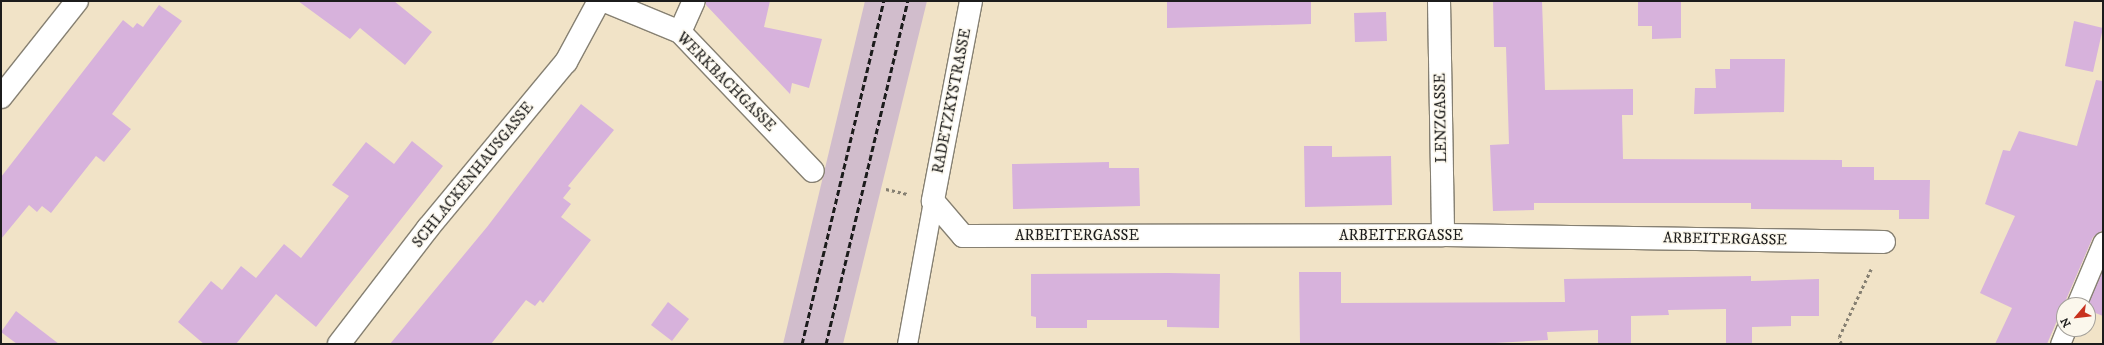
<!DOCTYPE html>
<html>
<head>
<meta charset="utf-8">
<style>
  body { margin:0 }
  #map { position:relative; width:2104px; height:345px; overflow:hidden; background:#f1e3c7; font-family:"IM FELL DW Pica",serif }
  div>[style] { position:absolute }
  .industrial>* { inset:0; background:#d1bdcc }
  .building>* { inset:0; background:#d7b2dc }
  .path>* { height:2.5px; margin-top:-1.25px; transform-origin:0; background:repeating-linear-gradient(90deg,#868072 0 3px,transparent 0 6px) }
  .roads { filter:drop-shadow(1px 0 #868072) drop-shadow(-1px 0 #868072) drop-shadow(0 1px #868072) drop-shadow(0 -1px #868072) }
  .lane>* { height:19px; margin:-9.5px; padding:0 9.5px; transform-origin:9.5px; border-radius:9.5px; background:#fff }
  .street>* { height:22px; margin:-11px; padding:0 11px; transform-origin:11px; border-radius:11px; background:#fff }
  .rail>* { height:3px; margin-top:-1.5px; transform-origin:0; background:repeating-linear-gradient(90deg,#1c1c1c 0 6px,transparent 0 9px) }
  span { translate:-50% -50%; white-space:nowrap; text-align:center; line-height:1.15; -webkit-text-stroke:3px #fbf7ec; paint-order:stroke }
  .street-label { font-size:15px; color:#1c1c1c }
  .frame { position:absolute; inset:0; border:2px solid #1c1c1c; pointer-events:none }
  .north { position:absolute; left:2056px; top:297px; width:40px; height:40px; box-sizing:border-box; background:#fbf7ec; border:1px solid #a29f99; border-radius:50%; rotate:242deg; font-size:11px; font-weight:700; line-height:16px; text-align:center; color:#1c1c1c }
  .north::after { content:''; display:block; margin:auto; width:14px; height:18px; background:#c8321e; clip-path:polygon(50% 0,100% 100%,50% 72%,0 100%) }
</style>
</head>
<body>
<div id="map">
  <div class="industrial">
    <i style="clip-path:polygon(865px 1px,927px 1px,843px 344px,783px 344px)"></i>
  </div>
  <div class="building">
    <i style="clip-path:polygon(298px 1px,394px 1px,432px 32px,405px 65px,360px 28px,350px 39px)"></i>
    <i style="clip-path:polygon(706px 1px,770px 1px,764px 27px,822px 39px,809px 88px,792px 83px,790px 94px,706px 5px)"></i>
    <i style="clip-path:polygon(1167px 1px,1311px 1px,1311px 24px,1167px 28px)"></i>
    <i style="clip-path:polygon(1493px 1px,1542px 1px,1545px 90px,1633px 89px,1633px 115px,1622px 115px,1623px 159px,1842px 160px,1842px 167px,1874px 167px,1874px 180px,1930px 180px,1929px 219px,1899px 219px,1899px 210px,1751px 209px,1751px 203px,1534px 203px,1534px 210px,1493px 211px,1490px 145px,1509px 144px,1506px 47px,1494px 47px)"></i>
    <i style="clip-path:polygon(1638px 1px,1681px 1px,1681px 38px,1652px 39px,1652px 26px,1638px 26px)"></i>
    <i style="clip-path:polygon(159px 5px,182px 21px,112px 114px,131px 129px,104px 162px,96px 156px,51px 213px,42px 206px,37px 212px,29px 205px,1px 239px,1px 177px,123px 20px,133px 28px,137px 23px,143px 27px)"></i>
    <i style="clip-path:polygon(1386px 12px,1387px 41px,1355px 42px,1354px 13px)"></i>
    <i style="clip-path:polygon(2074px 21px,2103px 28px,2093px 72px,2065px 66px)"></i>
    <i style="clip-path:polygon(1730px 59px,1785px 59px,1784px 112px,1694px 114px,1695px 88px,1716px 88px,1715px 69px,1730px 69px)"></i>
    <i style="clip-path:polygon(2096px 80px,2103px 81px,2103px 230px,2093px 237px,2047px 344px,1995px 344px,2012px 308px,1980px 293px,2015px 216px,1985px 204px,2003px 150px,2010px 151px,2019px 131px,2077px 146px)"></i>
    <i style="clip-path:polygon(581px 104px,614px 130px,568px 186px,571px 188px,563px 198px,571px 204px,561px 217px,591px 240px,543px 303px,540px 300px,535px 306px,526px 300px,491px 344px,390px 344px,487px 227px)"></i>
    <i style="clip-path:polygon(412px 141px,443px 166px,316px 327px,276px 294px,236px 344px,204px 344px,178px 322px,211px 281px,222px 290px,241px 266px,256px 278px,284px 244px,301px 258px,349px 196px,332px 185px,366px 142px,394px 164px)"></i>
    <i style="clip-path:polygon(1304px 146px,1332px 146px,1332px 157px,1391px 156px,1392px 205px,1305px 207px)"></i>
    <i style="clip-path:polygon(1109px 162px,1109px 168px,1139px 168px,1140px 206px,1013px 209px,1012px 164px)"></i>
    <i style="clip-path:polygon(2103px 269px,2103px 316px,2088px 310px,2088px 305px)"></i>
    <i style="clip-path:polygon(1299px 272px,1341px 272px,1341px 303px,1565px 302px,1564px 279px,1751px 276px,1751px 281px,1819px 279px,1819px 316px,1791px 316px,1791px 326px,1752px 327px,1752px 344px,1726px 344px,1726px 309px,1668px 310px,1669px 315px,1631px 316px,1631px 343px,1598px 344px,1598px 330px,1547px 332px,1548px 340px,1477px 344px,1300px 344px)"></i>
    <i style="clip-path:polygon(1168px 273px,1220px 274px,1219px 328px,1167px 327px,1167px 320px,1087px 320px,1087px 328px,1036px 328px,1036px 317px,1031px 316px,1031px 274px)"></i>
    <i style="clip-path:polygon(668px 302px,689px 319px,672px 341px,651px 325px)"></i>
    <i style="clip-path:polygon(16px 311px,59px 344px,17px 344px,1px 332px)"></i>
  </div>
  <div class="path">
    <i style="left:886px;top:189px;width:22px;rotate:13deg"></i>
    <i style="left:1841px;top:344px;width:7px;rotate:-106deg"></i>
    <i style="left:1839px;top:337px;width:75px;rotate:-64.8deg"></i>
  </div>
  <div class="roads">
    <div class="lane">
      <i style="left:2076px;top:305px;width:69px;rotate:-67.1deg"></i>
      <i style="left:907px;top:344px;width:145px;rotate:-79.7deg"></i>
      <i style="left:2060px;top:344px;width:16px;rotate:-68deg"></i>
    </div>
    <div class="street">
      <i style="left:605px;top:1px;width:81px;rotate:22.5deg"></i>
      <i style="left:680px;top:32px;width:192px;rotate:46.3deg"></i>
      <i style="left:971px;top:1px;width:204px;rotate:100.8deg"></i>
      <i style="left:933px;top:201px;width:46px;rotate:49.4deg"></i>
      <i style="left:963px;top:236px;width:480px;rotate:-0.1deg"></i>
      <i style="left:1443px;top:235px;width:441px;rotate:0.9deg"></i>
      <i style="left:1439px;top:1px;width:234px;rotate:89deg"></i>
      <i style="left:680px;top:32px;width:34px;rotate:-66deg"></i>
      <i style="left:1px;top:97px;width:122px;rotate:-51.6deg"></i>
      <i style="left:339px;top:344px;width:146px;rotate:-52.5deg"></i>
      <i style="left:428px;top:228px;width:216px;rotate:-50.3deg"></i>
      <i style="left:566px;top:62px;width:69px;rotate:-61.6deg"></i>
    </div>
  </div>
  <div class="rail">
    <i style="left:802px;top:344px;width:353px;rotate:-76.6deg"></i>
    <i style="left:826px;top:344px;width:353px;rotate:-76.6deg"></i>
  </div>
  <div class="street-label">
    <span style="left:726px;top:82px;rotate:45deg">WERKBACHGASSE</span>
    <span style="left:952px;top:101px;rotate:-79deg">RADETZKYSTRASSE</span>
    <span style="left:1441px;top:118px;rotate:-91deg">LENZGASSE</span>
    <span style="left:473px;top:175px;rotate:-51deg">SCHLACKENHAUSGASSE</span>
    <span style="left:1077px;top:236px">ARBEITERGASSE</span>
    <span style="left:1401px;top:236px">ARBEITERGASSE</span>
    <span style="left:1725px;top:239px;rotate:1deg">ARBEITERGASSE</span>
  </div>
  <div class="frame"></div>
  <div class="north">N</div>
</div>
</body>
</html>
